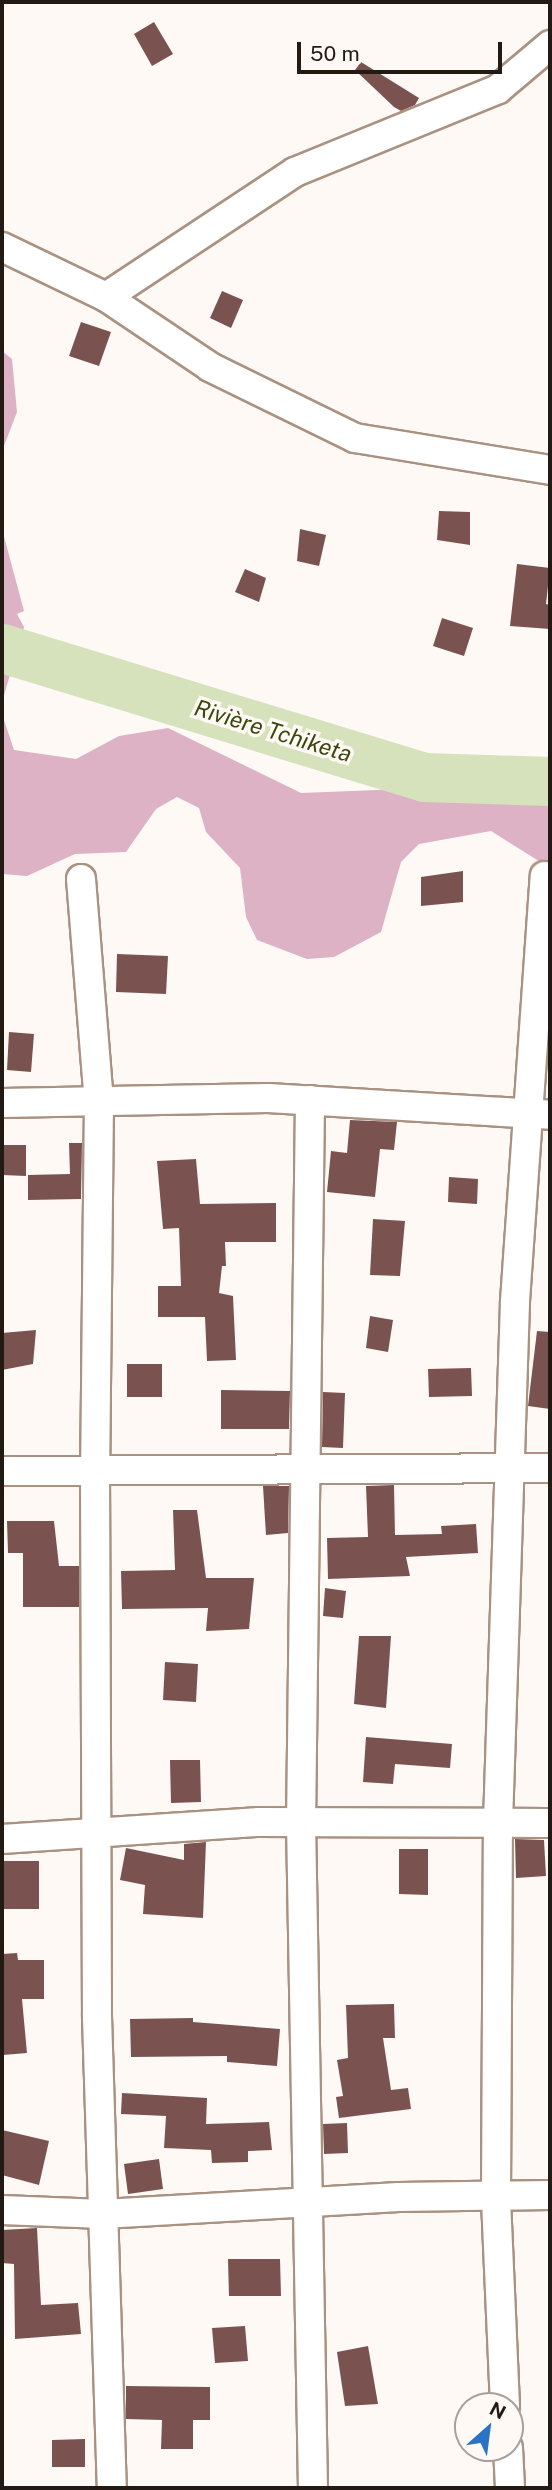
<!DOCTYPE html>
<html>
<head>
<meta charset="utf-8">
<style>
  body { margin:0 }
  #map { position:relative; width:552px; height:2490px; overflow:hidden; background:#fff9f6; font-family:"Public Sans",sans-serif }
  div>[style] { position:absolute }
  .forest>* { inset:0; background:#dcb2c4 }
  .river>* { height:49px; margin:-24.5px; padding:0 24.5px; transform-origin:24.5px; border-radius:24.5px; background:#d5e2bb }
  .building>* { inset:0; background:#7a5350 }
  .roads { filter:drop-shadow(2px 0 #a99281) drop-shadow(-2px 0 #a99281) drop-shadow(0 2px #a99281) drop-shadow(0 -2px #a99281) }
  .minor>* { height:28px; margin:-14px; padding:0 14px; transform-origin:14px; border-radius:14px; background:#fff }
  span { translate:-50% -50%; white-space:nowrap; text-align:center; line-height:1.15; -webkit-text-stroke:7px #fff9f6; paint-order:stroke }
  .water-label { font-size:23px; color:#39470b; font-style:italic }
  .frame { position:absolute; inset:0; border:4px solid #231a14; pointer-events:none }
  .north { position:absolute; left:454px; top:2392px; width:70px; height:70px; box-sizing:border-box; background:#fff9f6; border:2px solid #a7a09c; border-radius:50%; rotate:28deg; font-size:19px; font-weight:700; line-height:28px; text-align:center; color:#231a14 }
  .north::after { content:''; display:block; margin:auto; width:24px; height:32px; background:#2b73c4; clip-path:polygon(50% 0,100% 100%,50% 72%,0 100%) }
  .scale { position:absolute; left:297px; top:42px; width:205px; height:32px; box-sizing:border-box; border:4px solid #231a14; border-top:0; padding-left:9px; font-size:21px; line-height:24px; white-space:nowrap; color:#231a14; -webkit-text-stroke:5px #fff9f6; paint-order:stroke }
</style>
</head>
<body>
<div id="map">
  <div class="forest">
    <i style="clip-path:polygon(2px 351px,12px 359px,17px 412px,2px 451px)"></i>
    <i style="clip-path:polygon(2px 529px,24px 611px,17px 614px,24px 627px,2px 702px)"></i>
    <i style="clip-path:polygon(2px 714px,14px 750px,76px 759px,119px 736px,168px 728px,301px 793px,504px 785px,550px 791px,550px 868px,491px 831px,419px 844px,401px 862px,381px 932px,334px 957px,307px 959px,257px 940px,246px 917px,240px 868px,206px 832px,199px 808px,177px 797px,156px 809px,126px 852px,75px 854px,27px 876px,2px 874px)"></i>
  </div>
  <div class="river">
    <i style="left:2px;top:648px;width:441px;rotate:17deg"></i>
    <i style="left:424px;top:777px;width:126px;rotate:1.8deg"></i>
  </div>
  <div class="building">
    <i style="clip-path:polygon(154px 22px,173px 54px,152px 66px,134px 34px)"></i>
    <i style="clip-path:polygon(361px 62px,419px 98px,415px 105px,401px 111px,394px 107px,355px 70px)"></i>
    <i style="clip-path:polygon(222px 291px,243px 300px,231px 328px,210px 318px)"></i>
    <i style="clip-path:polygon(81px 322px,111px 332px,99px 366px,69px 356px)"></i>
    <i style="clip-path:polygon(439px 511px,470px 512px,470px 545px,437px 540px)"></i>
    <i style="clip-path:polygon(300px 529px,326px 535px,319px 566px,297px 561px)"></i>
    <i style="clip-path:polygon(517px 564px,550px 568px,546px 604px,550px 605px,550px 629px,510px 626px)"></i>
    <i style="clip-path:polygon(245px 569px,266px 578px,259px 602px,235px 592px)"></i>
    <i style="clip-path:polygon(442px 618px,473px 628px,464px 656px,433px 646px)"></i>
    <i style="clip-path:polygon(463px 871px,463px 902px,421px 906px,421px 877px)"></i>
    <i style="clip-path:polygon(117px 954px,168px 956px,166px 994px,116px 992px)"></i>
    <i style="clip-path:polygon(9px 1032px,34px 1034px,31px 1072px,7px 1070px)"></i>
    <i style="clip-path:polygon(350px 1120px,397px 1122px,394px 1150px,380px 1149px,375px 1197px,327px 1192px,331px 1151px,347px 1153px)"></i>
    <i style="clip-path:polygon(69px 1143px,82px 1143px,81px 1199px,28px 1200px,28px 1175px,70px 1174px)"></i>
    <i style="clip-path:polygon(2px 1145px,26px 1145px,26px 1176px,2px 1175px)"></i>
    <i style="clip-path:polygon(196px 1159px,200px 1204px,276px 1203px,276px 1242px,225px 1242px,226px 1266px,222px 1266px,219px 1293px,233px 1296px,236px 1360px,207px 1361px,205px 1317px,158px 1317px,158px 1286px,181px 1286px,179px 1228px,163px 1229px,157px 1161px)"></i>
    <i style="clip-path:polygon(449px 1177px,478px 1179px,477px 1204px,448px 1202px)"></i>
    <i style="clip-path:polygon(373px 1219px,405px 1221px,400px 1276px,370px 1275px)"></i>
    <i style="clip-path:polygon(370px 1316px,393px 1320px,388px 1352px,366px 1348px)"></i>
    <i style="clip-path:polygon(36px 1330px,33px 1364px,2px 1370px,2px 1333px)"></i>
    <i style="clip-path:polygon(537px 1331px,550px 1332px,550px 1409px,528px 1406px)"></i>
    <i style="clip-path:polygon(127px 1364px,162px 1364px,162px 1397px,127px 1397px)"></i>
    <i style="clip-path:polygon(471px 1368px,472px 1396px,429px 1397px,428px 1369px)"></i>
    <i style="clip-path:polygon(221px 1390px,290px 1391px,289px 1429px,221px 1429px)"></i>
    <i style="clip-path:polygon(323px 1392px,345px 1393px,343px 1448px,322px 1447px)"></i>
    <i style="clip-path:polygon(394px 1485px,395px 1535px,442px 1534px,441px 1526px,476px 1524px,478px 1553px,406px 1557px,410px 1576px,328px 1579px,327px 1538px,368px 1537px,366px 1486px)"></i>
    <i style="clip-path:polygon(263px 1486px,289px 1486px,288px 1533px,266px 1535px)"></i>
    <i style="clip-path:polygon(173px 1510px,197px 1510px,206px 1578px,254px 1578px,249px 1629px,206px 1631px,208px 1608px,122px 1609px,121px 1571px,175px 1570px)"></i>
    <i style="clip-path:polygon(7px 1521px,54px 1521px,59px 1566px,79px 1566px,79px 1607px,23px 1607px,23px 1553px,8px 1553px)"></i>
    <i style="clip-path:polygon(325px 1588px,346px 1591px,343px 1618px,323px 1616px)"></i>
    <i style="clip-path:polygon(359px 1636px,391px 1636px,386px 1708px,354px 1704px)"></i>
    <i style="clip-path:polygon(165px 1662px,198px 1664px,196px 1702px,163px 1700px)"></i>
    <i style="clip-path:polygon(366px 1737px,452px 1744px,450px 1768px,395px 1764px,393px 1784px,363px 1782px)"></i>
    <i style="clip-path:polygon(170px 1760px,200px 1760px,201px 1802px,171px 1803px)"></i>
    <i style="clip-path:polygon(515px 1839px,544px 1840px,546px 1876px,516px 1878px)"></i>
    <i style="clip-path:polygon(206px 1842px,203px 1918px,143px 1914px,145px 1885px,120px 1880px,126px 1848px,184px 1860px,184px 1844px)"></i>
    <i style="clip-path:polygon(399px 1849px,428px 1849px,428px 1895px,399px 1894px)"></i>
    <i style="clip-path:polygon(2px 1861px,39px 1861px,39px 1909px,2px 1909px)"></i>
    <i style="clip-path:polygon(17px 1953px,18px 1960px,44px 1960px,44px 1999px,22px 1999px,27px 2053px,3px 2055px,2px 1954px)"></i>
    <i style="clip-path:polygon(394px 2004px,395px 2038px,383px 2038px,391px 2090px,408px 2088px,411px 2109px,339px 2118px,336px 2097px,343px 2096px,337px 2060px,348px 2058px,346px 2005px)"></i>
    <i style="clip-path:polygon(193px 2018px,193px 2022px,280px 2029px,277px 2066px,227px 2062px,227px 2056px,131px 2057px,130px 2019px)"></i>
    <i style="clip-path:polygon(122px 2093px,207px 2098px,206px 2124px,269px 2122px,272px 2150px,248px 2151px,248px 2162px,212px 2163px,211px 2150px,164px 2148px,166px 2116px,121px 2114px)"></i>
    <i style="clip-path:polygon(347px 2123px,348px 2153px,324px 2154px,323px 2124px)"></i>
    <i style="clip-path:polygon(2px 2130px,49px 2141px,39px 2185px,2px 2175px)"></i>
    <i style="clip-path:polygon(159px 2159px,163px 2189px,128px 2194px,124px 2164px)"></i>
    <i style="clip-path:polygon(37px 2228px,41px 2305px,78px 2303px,81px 2334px,15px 2339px,14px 2264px,2px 2263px,2px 2230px)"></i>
    <i style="clip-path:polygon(228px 2259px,280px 2259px,281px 2296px,229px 2296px)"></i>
    <i style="clip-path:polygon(245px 2326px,248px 2361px,215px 2363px,212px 2328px)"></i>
    <i style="clip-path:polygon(368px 2346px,378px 2404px,345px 2406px,337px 2352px)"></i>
    <i style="clip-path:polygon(126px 2386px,210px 2387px,210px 2420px,193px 2420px,193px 2449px,161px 2449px,162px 2420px,126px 2419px)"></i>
    <i style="clip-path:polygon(85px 2439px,85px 2467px,52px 2467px,52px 2440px)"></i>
  </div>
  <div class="roads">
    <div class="minor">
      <i style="left:2px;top:247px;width:115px;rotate:25.7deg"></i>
      <i style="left:106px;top:297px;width:125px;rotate:33.9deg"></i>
      <i style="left:210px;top:367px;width:161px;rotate:26.1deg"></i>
      <i style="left:355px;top:438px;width:198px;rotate:9.3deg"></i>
      <i style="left:106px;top:297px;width:227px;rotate:-33.5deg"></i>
      <i style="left:295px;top:172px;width:219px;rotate:-22.2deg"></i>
      <i style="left:498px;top:89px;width:68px;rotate:-40.2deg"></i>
      <i style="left:81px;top:879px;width:223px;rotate:85.4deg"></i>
      <i style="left:99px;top:1101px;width:370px;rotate:90.6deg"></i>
      <i style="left:95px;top:1471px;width:546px;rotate:89.79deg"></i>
      <i style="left:97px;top:2017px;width:471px;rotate:88.2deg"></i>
      <i style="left:310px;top:1100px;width:722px;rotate:90.71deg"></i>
      <i style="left:301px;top:1822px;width:666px;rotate:88.97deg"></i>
      <i style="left:2px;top:1103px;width:266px;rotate:-1.1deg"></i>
      <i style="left:268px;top:1098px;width:283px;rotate:3.4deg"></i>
      <i style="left:2px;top:1471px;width:548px;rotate:-0.31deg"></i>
      <i style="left:2px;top:1839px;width:258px;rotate:-3.8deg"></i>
      <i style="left:259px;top:1822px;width:291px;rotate:0.2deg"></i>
      <i style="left:2px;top:2210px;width:101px;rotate:2.3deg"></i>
      <i style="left:103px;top:2214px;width:296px;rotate:-3.3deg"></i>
      <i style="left:399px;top:2197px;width:151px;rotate:-0.8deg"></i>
      <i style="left:505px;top:2406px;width:210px;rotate:-92.5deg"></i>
      <i style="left:496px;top:2196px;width:373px;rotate:-89.7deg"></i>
      <i style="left:498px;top:1823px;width:522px;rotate:-88.13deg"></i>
      <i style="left:515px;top:1301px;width:426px;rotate:-86deg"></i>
      <i style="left:508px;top:2448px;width:40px;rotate:87.1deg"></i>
    </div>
  </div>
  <div class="water-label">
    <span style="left:273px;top:731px;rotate:17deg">Rivière Tchiketa</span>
  </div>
  <div class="frame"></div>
  <div class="north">N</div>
  <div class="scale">50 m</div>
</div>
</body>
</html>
